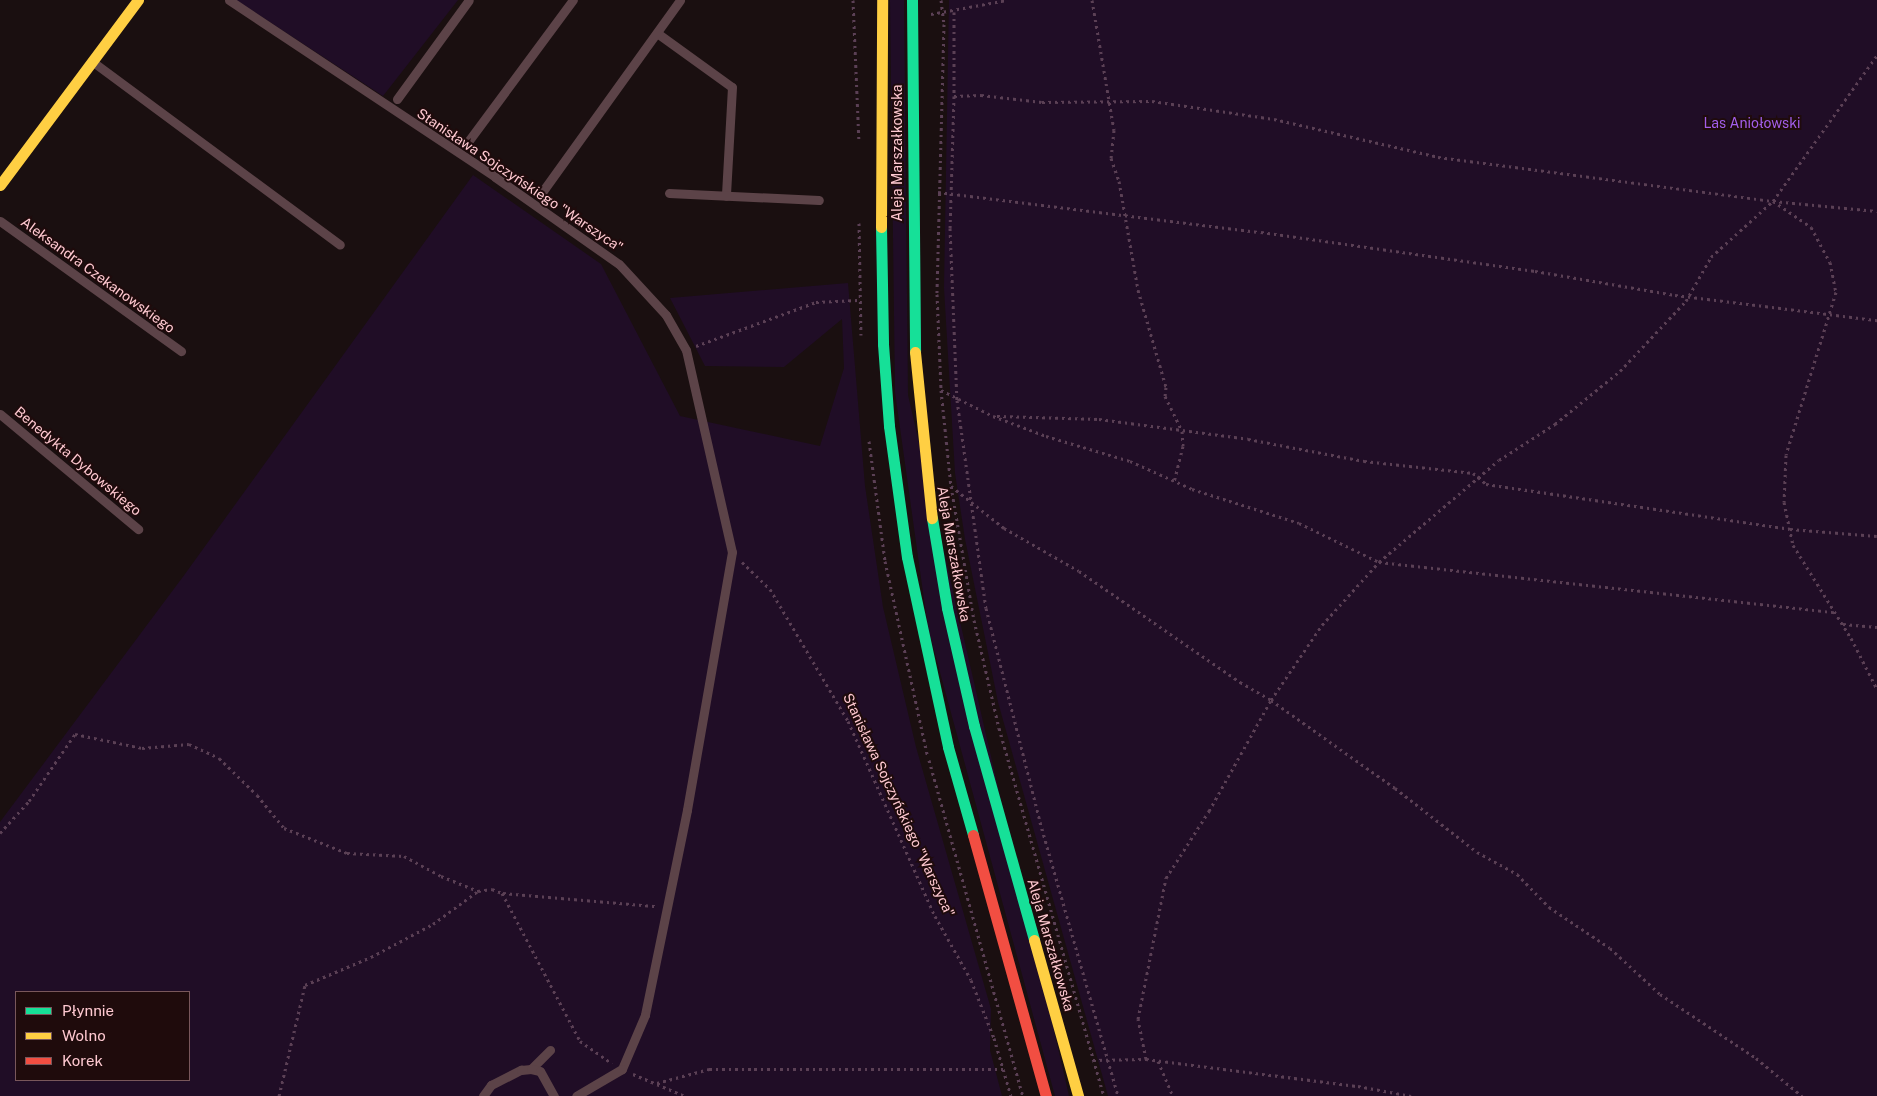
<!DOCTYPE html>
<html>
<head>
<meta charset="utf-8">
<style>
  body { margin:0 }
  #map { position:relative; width:1877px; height:1096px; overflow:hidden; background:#1a0f10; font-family:"Public Sans",sans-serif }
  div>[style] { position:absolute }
  .green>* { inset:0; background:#200d26 }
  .path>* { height:3px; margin-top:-1.5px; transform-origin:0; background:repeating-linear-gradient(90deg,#5b4055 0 2.5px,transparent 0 6.5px) }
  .lane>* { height:9px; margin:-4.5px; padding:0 4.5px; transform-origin:4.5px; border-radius:4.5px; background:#5c4348 }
  .fast>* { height:11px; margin:-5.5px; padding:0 5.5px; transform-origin:5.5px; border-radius:5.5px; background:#16e098 }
  .slow>* { height:11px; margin:-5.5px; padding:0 5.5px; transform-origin:5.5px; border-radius:5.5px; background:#ffcf43 }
  .jam>* { height:11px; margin:-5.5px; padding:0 5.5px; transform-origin:5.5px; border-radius:5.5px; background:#f24e42 }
  span { translate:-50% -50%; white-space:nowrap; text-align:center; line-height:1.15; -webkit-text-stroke:4px #1f0b0c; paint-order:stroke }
  .park-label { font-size:14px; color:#a25eea }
  .street-label { font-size:14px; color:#ffc9d1 }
  .legend { position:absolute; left:15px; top:991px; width:175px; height:90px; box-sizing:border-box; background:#1f0b0c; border:1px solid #79575b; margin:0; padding:6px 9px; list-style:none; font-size:15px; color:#ffc9d1 }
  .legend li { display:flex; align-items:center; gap:10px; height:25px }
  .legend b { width:25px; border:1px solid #79575b }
</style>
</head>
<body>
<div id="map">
  <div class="green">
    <i style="clip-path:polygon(236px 0,458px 0,383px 96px)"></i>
    <i style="clip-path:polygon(890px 0,904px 0,908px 395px,1069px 1096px,1055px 1096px,928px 628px,895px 392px)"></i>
    <i style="clip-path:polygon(949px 0,1877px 0,1877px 1096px,1108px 1096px,998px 702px,965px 539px,955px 473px,944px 288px)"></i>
    <i style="clip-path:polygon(evenodd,473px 175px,601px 264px,680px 416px,820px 446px,844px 368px,842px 319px,784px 367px,705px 366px,670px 298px,848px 283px,865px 486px,883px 607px,916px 747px,991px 1009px,990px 1050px,1002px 1096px,0 1096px,0 822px,185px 574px,473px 175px,16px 992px,189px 992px,189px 1080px,16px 1080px,16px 992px)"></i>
  </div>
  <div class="path">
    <i style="left:853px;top:0;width:142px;rotate:87.6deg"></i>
    <i style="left:941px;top:0;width:24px;rotate:83deg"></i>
    <i style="left:944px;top:24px;width:270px;rotate:91.5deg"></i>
    <i style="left:937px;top:294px;width:96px;rotate:87.6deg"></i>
    <i style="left:941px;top:390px;width:97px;rotate:84.1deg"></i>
    <i style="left:951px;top:486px;width:136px;rotate:80.3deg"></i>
    <i style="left:974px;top:620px;width:111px;rotate:77deg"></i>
    <i style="left:999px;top:728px;width:383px;rotate:74.1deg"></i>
    <i style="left:1092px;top:0;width:132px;rotate:80.4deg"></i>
    <i style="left:1114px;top:130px;width:28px;rotate:96deg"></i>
    <i style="left:1111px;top:158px;width:24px;rotate:71deg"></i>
    <i style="left:1119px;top:181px;width:111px;rotate:80.1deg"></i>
    <i style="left:1138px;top:290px;width:101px;rotate:73.9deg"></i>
    <i style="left:1166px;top:387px;width:9px;rotate:96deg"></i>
    <i style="left:1165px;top:396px;width:39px;rotate:64deg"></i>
    <i style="left:1182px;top:431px;width:15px;rotate:86deg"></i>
    <i style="left:1183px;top:446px;width:36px;rotate:104deg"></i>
    <i style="left:954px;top:12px;width:84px;rotate:90deg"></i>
    <i style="left:954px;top:96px;width:27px;rotate:-2deg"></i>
    <i style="left:981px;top:95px;width:61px;rotate:6.5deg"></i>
    <i style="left:1042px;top:102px;width:110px;rotate:-0.5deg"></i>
    <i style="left:1152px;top:101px;width:123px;rotate:8.4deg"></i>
    <i style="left:1274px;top:119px;width:168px;rotate:13deg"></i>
    <i style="left:1438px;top:157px;width:338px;rotate:7.5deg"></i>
    <i style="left:1773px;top:201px;width:104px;rotate:5.5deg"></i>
    <i style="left:931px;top:14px;width:77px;rotate:-10.4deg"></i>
    <i style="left:954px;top:96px;width:132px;rotate:91.7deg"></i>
    <i style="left:950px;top:228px;width:172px;rotate:87.7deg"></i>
    <i style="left:957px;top:400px;width:210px;rotate:82.1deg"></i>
    <i style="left:986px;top:608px;width:221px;rotate:75.8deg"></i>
    <i style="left:1040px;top:822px;width:285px;rotate:74.1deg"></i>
    <i style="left:938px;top:192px;width:325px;rotate:7.1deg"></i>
    <i style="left:1261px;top:232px;width:277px;rotate:8.1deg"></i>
    <i style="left:1535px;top:271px;width:142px;rotate:9.7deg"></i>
    <i style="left:1675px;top:295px;width:204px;rotate:7.1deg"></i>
    <i style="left:1773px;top:201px;width:46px;rotate:34.4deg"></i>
    <i style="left:1811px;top:227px;width:40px;rotate:62deg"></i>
    <i style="left:1830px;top:262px;width:31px;rotate:79deg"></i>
    <i style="left:1836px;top:292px;width:170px;rotate:107.1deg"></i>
    <i style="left:1786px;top:455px;width:47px;rotate:92.4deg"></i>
    <i style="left:1784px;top:502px;width:44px;rotate:78.2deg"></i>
    <i style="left:1793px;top:545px;width:110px;rotate:58.1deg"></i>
    <i style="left:1851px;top:638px;width:57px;rotate:63deg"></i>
    <i style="left:859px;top:223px;width:112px;rotate:89deg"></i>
    <i style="left:696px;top:346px;width:128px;rotate:-20.1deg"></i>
    <i style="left:816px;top:302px;width:42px;rotate:-2.7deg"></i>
    <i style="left:941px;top:390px;width:58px;rotate:26.6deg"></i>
    <i style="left:993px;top:416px;width:57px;rotate:20.7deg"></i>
    <i style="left:1046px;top:436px;width:88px;rotate:16.6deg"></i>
    <i style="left:1130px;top:461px;width:68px;rotate:24.3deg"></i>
    <i style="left:1192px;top:489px;width:112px;rotate:17.6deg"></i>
    <i style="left:1299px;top:523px;width:89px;rotate:26deg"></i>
    <i style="left:1379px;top:562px;width:459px;rotate:6.3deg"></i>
    <i style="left:997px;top:416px;width:102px;rotate:1.7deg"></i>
    <i style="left:1099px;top:419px;width:150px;rotate:7.6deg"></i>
    <i style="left:1248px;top:439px;width:118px;rotate:10.7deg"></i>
    <i style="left:1364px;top:461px;width:110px;rotate:6.3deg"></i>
    <i style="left:1473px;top:473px;width:17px;rotate:40deg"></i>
    <i style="left:1486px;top:484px;width:307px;rotate:8.4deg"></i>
    <i style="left:1790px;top:529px;width:87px;rotate:4.6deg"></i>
    <i style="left:869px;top:441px;width:121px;rotate:82.4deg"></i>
    <i style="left:885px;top:561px;width:198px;rotate:77.7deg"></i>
    <i style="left:951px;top:486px;width:68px;rotate:38.4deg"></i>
    <i style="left:1004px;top:528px;width:86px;rotate:29.8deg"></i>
    <i style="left:1079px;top:571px;width:196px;rotate:34.6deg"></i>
    <i style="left:1240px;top:682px;width:36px;rotate:30deg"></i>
    <i style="left:1271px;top:700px;width:152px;rotate:35.4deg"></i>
    <i style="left:1395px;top:788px;width:104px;rotate:38deg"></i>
    <i style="left:1477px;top:852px;width:46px;rotate:28.8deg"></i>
    <i style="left:1517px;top:874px;width:46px;rotate:45.9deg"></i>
    <i style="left:1549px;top:907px;width:73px;rotate:33.9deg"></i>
    <i style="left:1610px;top:948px;width:68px;rotate:42.6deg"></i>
    <i style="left:1660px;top:994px;width:115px;rotate:33.7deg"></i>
    <i style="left:1756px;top:1058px;width:60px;rotate:39.6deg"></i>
    <i style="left:742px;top:562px;width:39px;rotate:44deg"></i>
    <i style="left:770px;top:589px;width:153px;rotate:59.4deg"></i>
    <i style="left:848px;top:721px;width:214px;rotate:66deg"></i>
    <i style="left:935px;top:916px;width:73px;rotate:60.6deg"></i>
    <i style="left:971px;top:980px;width:62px;rotate:68.4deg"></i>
    <i style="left:994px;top:1038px;width:60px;rotate:73.7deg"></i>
    <i style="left:1843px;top:624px;width:34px;rotate:5deg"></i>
    <i style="left:929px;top:760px;width:349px;rotate:74.4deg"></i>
    <i style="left:0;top:833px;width:43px;rotate:-47.8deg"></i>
    <i style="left:29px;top:801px;width:81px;rotate:-55.5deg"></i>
    <i style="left:75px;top:734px;width:68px;rotate:11.8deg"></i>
    <i style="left:142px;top:748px;width:47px;rotate:-4.9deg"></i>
    <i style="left:189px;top:744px;width:33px;rotate:25deg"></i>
    <i style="left:219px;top:758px;width:53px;rotate:44.2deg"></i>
    <i style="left:257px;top:795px;width:43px;rotate:50.7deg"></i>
    <i style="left:284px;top:828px;width:68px;rotate:21.6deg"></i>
    <i style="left:347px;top:853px;width:57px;rotate:3deg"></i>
    <i style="left:404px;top:856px;width:42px;rotate:28.4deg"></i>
    <i style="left:441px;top:876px;width:40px;rotate:22deg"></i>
    <i style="left:503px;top:893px;width:154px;rotate:4.9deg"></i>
    <i style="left:1146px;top:1059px;width:41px;rotate:-101.3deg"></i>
    <i style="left:1138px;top:1019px;width:144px;rotate:-78.8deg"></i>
    <i style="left:1166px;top:878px;width:80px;rotate:-57.3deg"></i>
    <i style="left:1209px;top:811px;width:127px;rotate:-60.8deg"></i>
    <i style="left:1271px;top:700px;width:91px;rotate:-55.8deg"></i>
    <i style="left:1322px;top:625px;width:85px;rotate:-47.9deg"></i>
    <i style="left:1379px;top:562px;width:157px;rotate:-40.4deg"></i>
    <i style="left:1499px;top:460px;width:67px;rotate:-32.7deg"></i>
    <i style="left:1555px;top:424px;width:84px;rotate:-39.2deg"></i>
    <i style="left:1620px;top:371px;width:96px;rotate:-46.7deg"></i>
    <i style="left:1686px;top:301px;width:51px;rotate:-60.4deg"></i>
    <i style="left:1711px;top:257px;width:84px;rotate:-42.1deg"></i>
    <i style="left:1773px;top:201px;width:179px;rotate:-54.5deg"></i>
    <i style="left:1093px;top:1060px;width:53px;rotate:-1.1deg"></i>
    <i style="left:1146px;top:1059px;width:214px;rotate:7.3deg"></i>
    <i style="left:1358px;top:1086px;width:54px;rotate:10.7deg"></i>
    <i style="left:1158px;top:1061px;width:38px;rotate:67deg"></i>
    <i style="left:633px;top:1074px;width:56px;rotate:22.9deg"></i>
    <i style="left:657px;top:1083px;width:54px;rotate:-15.1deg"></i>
    <i style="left:709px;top:1069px;width:294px"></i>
    <i style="left:279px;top:1096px;width:114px;rotate:-76.8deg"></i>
    <i style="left:305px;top:985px;width:72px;rotate:-23deg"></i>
    <i style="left:371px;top:957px;width:70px;rotate:-28deg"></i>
    <i style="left:433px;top:924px;width:56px;rotate:-36.3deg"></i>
    <i style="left:478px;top:891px;width:14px;rotate:-8deg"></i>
    <i style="left:492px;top:889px;width:11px;rotate:22deg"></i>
    <i style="left:502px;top:893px;width:167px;rotate:62.2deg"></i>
    <i style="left:580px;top:1041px;width:39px;rotate:35deg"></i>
  </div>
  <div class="lane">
    <i style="left:229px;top:0;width:320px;rotate:33.6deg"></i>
    <i style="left:495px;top:177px;width:151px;rotate:35.1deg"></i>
    <i style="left:619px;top:264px;width:69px;rotate:47.3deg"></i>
    <i style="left:666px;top:315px;width:40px;rotate:60.3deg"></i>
    <i style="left:686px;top:350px;width:207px;rotate:77.2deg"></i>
    <i style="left:732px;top:552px;width:262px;rotate:99.9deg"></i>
    <i style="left:687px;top:810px;width:209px;rotate:101.6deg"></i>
    <i style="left:645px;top:1015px;width:59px;rotate:113.1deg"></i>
    <i style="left:622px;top:1069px;width:53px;rotate:149.6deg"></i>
    <i style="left:657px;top:33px;width:92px;rotate:35.8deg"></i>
    <i style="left:732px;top:87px;width:109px;rotate:93.2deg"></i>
    <i style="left:93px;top:62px;width:307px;rotate:36.5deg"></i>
    <i style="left:397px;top:99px;width:122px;rotate:-54deg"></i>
    <i style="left:467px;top:143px;width:178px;rotate:-53.5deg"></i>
    <i style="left:669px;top:193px;width:150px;rotate:2.7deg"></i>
    <i style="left:540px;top:195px;width:240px;rotate:-54.3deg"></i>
    <i style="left:0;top:221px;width:223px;rotate:35.7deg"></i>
    <i style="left:0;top:414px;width:180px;rotate:39.8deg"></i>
    <i style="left:531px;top:1069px;width:27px;rotate:-45deg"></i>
    <i style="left:483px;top:1096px;width:14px;rotate:-54deg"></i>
    <i style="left:491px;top:1085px;width:34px;rotate:-27deg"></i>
    <i style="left:521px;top:1070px;width:10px;rotate:-6deg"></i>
    <i style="left:531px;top:1069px;width:9px;rotate:13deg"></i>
    <i style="left:540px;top:1071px;width:29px;rotate:61deg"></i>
  </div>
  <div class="fast">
    <i style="left:912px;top:0;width:352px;rotate:89.5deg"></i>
    <i style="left:881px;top:227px;width:117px;rotate:89deg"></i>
    <i style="left:883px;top:344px;width:82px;rotate:85.8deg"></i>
    <i style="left:889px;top:426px;width:132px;rotate:82.2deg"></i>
    <i style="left:907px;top:557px;width:194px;rotate:77.8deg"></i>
    <i style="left:948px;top:747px;width:91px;rotate:74.1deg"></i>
    <i style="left:932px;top:518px;width:91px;rotate:80.5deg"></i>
    <i style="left:947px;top:608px;width:121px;rotate:77.1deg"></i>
    <i style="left:974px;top:726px;width:222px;rotate:74.3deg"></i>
  </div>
  <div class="slow">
    <i style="left:0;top:185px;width:231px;rotate:-53.3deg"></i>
    <i style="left:881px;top:227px;width:227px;rotate:-89.7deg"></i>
    <i style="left:915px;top:352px;width:167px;rotate:84.2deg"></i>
    <i style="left:1034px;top:940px;width:162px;rotate:74.2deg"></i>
  </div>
  <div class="jam">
    <i style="left:973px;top:835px;width:271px;rotate:74.4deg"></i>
  </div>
  <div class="park-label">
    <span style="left:1752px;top:123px">Las Aniołowski</span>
  </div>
  <div class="street-label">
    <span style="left:897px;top:153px;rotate:-90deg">Aleja Marszałkowska</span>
    <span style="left:520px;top:180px;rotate:34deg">Stanisława Sojczyńskiego "Warszyca"</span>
    <span style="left:98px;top:275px;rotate:36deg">Aleksandra Czekanowskiego</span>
    <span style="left:78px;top:461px;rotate:40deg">Benedykta Dybowskiego</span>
    <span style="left:954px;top:554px;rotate:80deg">Aleja Marszałkowska</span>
    <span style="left:899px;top:805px;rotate:65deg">Stanisława Sojczyńskiego "Warszyca"</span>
    <span style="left:1051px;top:945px;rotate:74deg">Aleja Marszałkowska</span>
  </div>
  <ul class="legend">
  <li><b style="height:6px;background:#16e098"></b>Płynnie</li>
  <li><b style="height:6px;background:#ffcf43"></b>Wolno</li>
  <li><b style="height:6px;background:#f24e42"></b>Korek</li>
  </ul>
</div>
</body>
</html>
